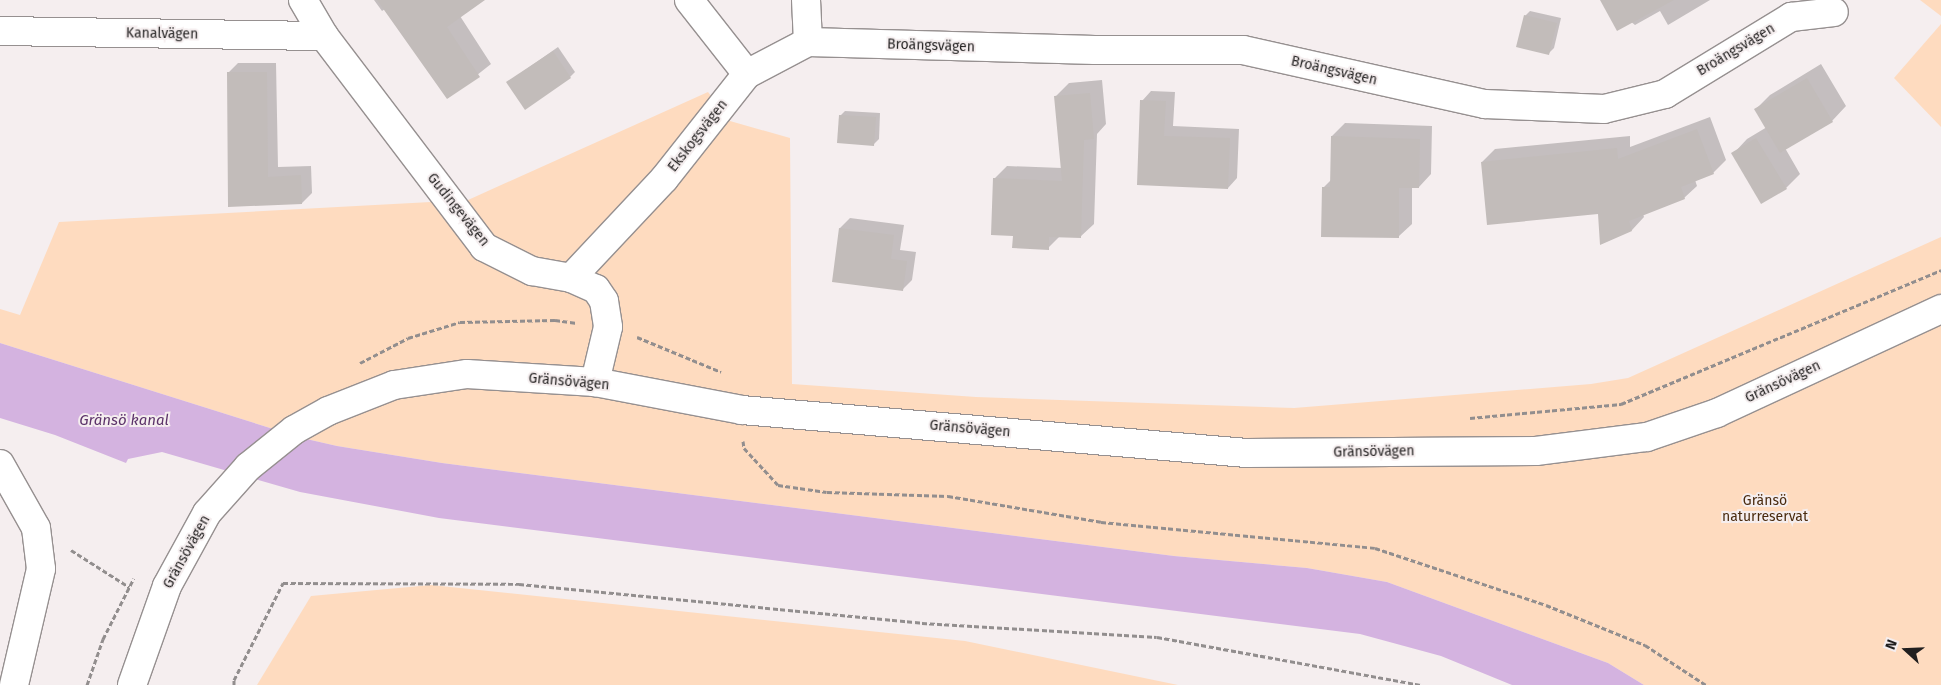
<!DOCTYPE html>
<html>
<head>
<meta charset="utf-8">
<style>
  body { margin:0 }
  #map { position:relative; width:1941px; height:685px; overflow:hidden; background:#f5eeef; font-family:"Fira Sans",sans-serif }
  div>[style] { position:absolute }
  .green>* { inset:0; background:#fedbbf }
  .water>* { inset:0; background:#d4b3e0 }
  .shadow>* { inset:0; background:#0003 }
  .building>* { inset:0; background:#c2bcba }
  .path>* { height:3px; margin-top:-1.5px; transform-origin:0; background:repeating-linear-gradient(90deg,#928e8e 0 5px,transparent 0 7.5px) }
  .roads { filter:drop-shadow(1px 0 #969090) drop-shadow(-1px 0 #969090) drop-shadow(0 1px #969090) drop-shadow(0 -1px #969090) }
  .minor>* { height:28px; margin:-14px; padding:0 14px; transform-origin:14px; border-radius:14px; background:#fff }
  span { translate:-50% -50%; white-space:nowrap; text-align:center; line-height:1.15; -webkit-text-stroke:4px #f5eeef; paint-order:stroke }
  .street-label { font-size:14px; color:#211f1f }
  .park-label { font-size:14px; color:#4a2b0f }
  .water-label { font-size:15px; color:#5c336a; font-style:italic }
  .north { position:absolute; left:1881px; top:625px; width:50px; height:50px; -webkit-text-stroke:4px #f5eeef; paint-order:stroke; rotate:290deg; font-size:14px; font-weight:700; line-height:20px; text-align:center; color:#211f1f }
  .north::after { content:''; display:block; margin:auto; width:18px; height:22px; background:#211f1f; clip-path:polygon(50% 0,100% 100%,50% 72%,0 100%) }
</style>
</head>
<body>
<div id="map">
  <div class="green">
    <i style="clip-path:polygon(1920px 0,1941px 0,1941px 16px)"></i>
    <i style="clip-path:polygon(1941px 24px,1941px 127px,1894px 78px)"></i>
    <i style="clip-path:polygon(708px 92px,730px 121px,790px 138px,792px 384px,976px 397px,1294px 408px,1591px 384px,1628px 378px,1941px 237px,1941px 685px,1644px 685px,1608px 663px,1387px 582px,1307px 568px,1174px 556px,442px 463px,337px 446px,302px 438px,0 343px,0 309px,20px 315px,59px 222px,468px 200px)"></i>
    <i style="clip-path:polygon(431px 585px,965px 641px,1178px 685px,257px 685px,311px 596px)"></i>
  </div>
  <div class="water">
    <i style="clip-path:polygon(0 343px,302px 438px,337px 446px,442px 463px,1174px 556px,1307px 568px,1387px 582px,1608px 663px,1644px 685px,1512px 685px,1441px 656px,1360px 634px,439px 518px,300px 492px,162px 452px,128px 459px,126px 463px,55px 435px,0 418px)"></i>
  </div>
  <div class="shadow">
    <i style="clip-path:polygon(374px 0,480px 0,460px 16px,491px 64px,448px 98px,385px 9px,382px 11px)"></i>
    <i style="clip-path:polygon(1604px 0,1710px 0,1668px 25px,1660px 11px,1635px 25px)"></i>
    <i style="clip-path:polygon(1530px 11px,1561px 18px,1554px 48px,1549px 53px,1525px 16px)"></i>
    <i style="clip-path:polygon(558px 47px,575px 72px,570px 77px,508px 82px)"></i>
    <i style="clip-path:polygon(238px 63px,276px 63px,278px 167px,311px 166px,312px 193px,302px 203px,230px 206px,228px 73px)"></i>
    <i style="clip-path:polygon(1821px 64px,1846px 106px,1832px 121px,1785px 148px,1800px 174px,1786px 188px,1733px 154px,1747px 139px,1767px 127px,1756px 109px,1770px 95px)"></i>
    <i style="clip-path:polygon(1102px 80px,1106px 124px,1097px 134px,1094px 224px,1080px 237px,1060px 236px,1048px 248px,1014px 234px,994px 179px,1007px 166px,1062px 168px,1056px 96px,1069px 83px)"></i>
    <i style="clip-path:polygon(1151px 91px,1175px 92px,1173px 126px,1239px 129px,1237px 178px,1228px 188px,1138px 184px,1142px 101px)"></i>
    <i style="clip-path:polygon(845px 111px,880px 113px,879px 139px,874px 144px,840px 116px)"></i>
    <i style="clip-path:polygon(1710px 117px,1726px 160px,1713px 173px,1695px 180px,1697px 186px,1684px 198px,1643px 214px,1644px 217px,1632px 230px,1601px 244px,1599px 213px,1482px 162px,1495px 149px,1630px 136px,1630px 147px)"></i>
    <i style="clip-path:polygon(1345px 123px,1432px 126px,1431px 174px,1419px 187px,1412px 187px,1412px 224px,1399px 236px,1323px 188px,1331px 180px,1332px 136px)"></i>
    <i style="clip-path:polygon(850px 218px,904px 225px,900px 250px,916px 252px,912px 280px,902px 290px,834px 281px,840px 228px)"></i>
  </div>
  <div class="building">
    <i style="clip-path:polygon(377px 0,485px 0,447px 27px,480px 77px,447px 99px)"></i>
    <i style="clip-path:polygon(1600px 0,1674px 0,1617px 31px)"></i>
    <i style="clip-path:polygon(1524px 15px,1557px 23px,1549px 55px,1516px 47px)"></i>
    <i style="clip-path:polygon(553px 51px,571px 78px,525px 110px,506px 82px)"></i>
    <i style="clip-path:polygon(227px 72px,267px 72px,268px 177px,301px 175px,302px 204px,228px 207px)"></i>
    <i style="clip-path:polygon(1807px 78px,1833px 122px,1780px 153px,1754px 109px)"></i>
    <i style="clip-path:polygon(1090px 93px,1094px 139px,1084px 140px,1081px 238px,1049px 237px,1049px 250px,1012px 248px,1013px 236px,991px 235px,993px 178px,1062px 181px,1054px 96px)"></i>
    <i style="clip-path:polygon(1140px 100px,1166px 101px,1164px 136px,1230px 138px,1228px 189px,1137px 185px)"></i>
    <i style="clip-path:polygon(839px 115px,876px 117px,874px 146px,837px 143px)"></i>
    <i style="clip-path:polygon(1697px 129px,1714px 174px,1681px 187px,1685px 199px,1629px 221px,1632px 231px,1600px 245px,1598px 214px,1487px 225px,1481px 162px,1617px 148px,1618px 159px)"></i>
    <i style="clip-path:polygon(1331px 136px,1420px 139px,1419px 188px,1399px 188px,1399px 238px,1321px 237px,1322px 187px,1330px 187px)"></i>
    <i style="clip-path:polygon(1756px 138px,1787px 189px,1761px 204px,1731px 153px)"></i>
    <i style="clip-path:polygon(839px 228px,894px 235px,891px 259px,907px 261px,903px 291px,832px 282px)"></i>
  </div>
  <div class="path">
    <i style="left:637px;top:337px;width:91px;rotate:22.6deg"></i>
    <i style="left:360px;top:363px;width:54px;rotate:-27.5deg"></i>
    <i style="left:408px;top:338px;width:54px;rotate:-17.1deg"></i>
    <i style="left:460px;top:322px;width:95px;rotate:-1.2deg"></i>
    <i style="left:555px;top:320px;width:22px;rotate:8deg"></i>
    <i style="left:1470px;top:418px;width:152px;rotate:-5.3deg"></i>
    <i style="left:1621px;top:404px;width:347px;rotate:-22.7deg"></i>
    <i style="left:743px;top:441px;width:7px;rotate:82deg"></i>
    <i style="left:744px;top:448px;width:50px;rotate:47.4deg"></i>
    <i style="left:778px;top:485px;width:49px;rotate:8.1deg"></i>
    <i style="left:827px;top:492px;width:121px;rotate:1.9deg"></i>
    <i style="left:948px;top:496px;width:155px;rotate:9.6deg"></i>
    <i style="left:1101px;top:522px;width:275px;rotate:5.4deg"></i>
    <i style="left:1375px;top:548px;width:180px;rotate:18.4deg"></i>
    <i style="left:1546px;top:605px;width:107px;rotate:22deg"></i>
    <i style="left:1645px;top:645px;width:73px;rotate:33.3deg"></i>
    <i style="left:71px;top:550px;width:69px;rotate:32.5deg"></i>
    <i style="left:87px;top:685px;width:49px;rotate:-70.8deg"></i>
    <i style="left:103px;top:639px;width:68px;rotate:-63.1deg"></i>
    <i style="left:234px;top:685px;width:5px;rotate:-90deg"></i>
    <i style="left:234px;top:680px;width:109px;rotate:-63.2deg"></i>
    <i style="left:283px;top:583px;width:236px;rotate:0.2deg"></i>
    <i style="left:519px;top:584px;width:405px;rotate:5.5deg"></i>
    <i style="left:922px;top:623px;width:235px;rotate:3.4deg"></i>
    <i style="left:1157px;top:637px;width:268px;rotate:10.3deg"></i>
  </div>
  <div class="roads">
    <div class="minor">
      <i style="left:303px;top:0;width:42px;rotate:59.7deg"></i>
      <i style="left:324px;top:36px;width:265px;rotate:52.8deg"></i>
      <i style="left:484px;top:247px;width:54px;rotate:26.6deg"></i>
      <i style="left:532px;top:271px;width:40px;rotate:10deg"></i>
      <i style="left:571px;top:278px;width:27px;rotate:24deg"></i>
      <i style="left:596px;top:289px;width:14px;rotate:56deg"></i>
      <i style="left:604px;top:301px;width:26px;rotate:81deg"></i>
      <i style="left:608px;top:327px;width:57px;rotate:103.3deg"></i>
      <i style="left:689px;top:0;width:94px;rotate:51.9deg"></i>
      <i style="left:0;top:31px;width:324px;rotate:0.9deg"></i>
      <i style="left:808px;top:42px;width:287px;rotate:1.6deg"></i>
      <i style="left:1095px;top:50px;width:148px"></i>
      <i style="left:1243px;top:50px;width:248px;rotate:12.6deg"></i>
      <i style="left:1485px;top:104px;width:119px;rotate:2.4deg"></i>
      <i style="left:1604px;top:109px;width:63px;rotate:-13.8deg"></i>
      <i style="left:1665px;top:94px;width:148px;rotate:-31.4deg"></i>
      <i style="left:1791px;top:17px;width:43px;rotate:-6.6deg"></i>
      <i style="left:571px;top:278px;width:136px;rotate:-46.8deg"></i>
      <i style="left:664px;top:179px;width:134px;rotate:-51.7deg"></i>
      <i style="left:747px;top:74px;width:69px;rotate:-27.7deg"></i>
      <i style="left:808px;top:42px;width:42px;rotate:-92.7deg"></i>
      <i style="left:0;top:464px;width:73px;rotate:60.6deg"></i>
      <i style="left:36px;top:528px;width:41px;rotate:83deg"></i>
      <i style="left:41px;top:569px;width:119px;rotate:103.1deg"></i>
      <i style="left:132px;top:685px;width:105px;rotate:-70.5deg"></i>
      <i style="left:167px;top:586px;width:83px;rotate:-61.3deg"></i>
      <i style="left:207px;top:513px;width:62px;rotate:-48.3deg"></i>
      <i style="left:248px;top:467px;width:59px;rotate:-38.8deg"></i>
      <i style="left:294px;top:430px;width:39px;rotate:-29deg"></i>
      <i style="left:328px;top:411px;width:71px;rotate:-21.5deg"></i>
      <i style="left:394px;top:385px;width:74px;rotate:-8.6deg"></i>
      <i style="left:467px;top:374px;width:128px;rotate:3.6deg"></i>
      <i style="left:595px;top:382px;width:150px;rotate:10.8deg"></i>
      <i style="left:742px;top:410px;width:507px;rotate:4.87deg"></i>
      <i style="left:1247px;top:453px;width:289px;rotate:-0.4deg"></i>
      <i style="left:1536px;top:451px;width:112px;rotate:-7.2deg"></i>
      <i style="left:1647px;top:437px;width:74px;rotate:-18.9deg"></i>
      <i style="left:1717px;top:413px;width:247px;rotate:-24.9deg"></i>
    </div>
  </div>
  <div class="street-label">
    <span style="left:162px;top:34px;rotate:1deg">Kanalvägen</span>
    <span style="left:931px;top:46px;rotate:2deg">Broängsvägen</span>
    <span style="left:1736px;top:50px;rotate:-31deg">Broängsvägen</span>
    <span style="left:1334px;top:71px;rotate:13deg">Broängsvägen</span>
    <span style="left:698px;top:136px;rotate:-52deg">Ekskogsvägen</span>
    <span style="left:458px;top:210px;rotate:51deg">Gudingevägen</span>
    <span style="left:569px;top:382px;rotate:5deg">Gränsövägen</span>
    <span style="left:1783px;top:382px;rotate:-25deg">Gränsövägen</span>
    <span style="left:970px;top:429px;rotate:5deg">Gränsövägen</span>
    <span style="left:1374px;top:452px;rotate:-1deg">Gränsövägen</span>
    <span style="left:187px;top:552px;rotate:-61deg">Gränsövägen</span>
  </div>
  <div class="park-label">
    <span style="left:1765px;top:509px">Gränsö<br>naturreservat</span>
  </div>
  <div class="water-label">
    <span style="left:124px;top:421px">Gränsö kanal</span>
  </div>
  <div class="north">N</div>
</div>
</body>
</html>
